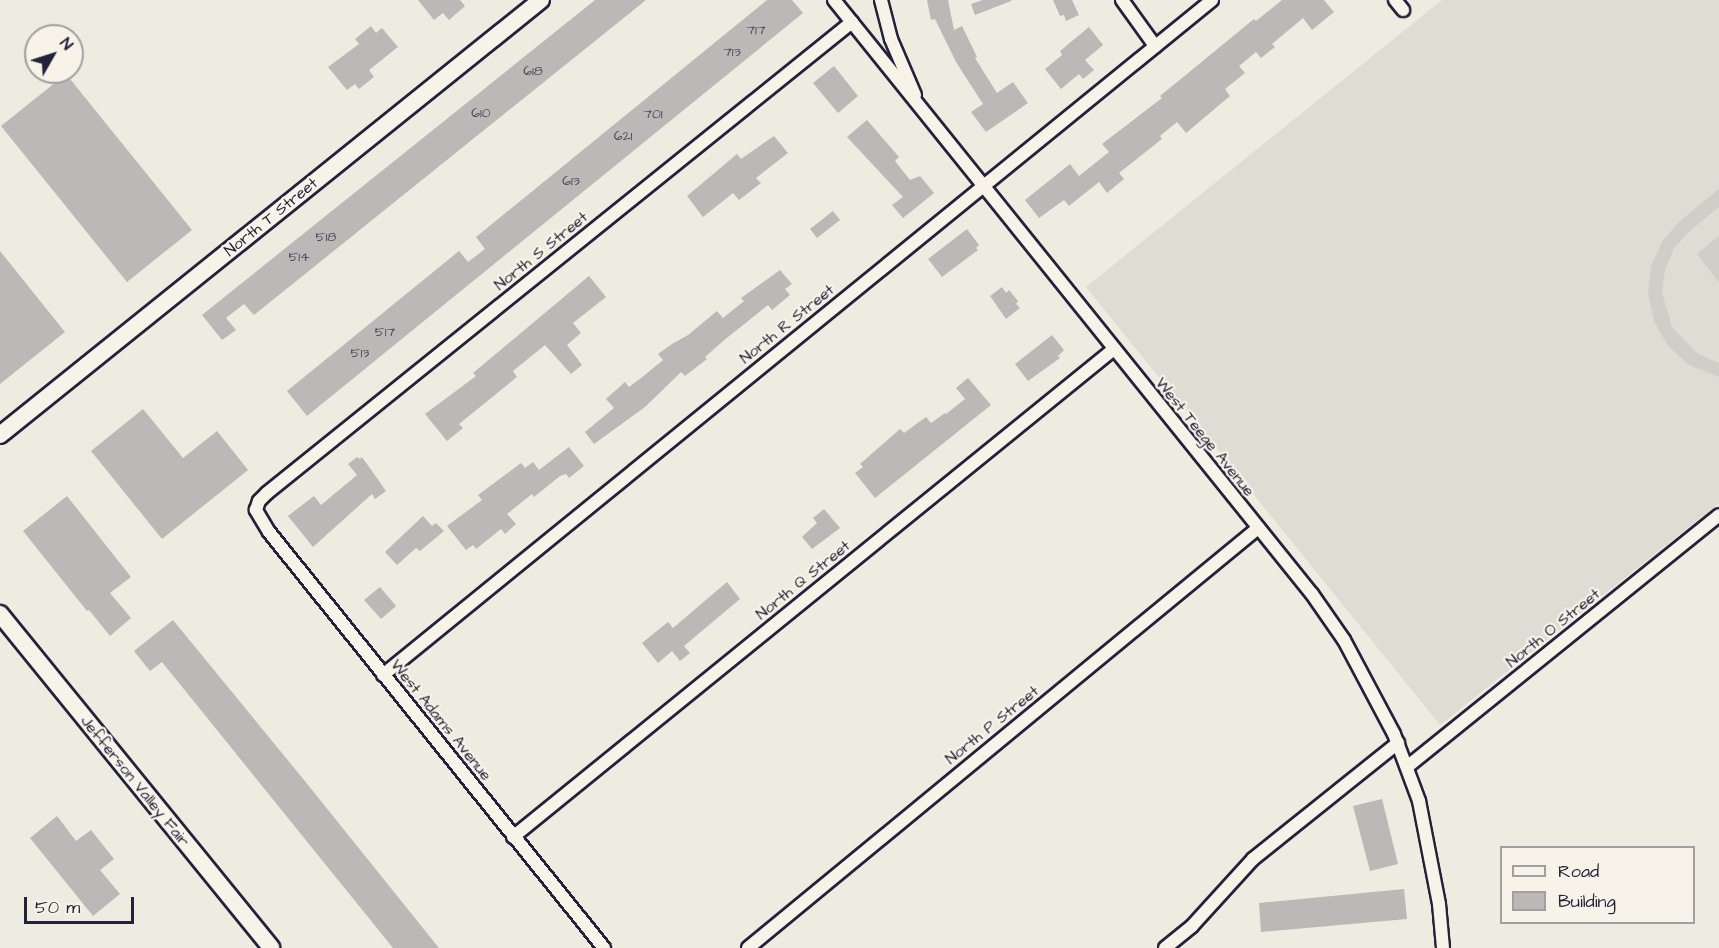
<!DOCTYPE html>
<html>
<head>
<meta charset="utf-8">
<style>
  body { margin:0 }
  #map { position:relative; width:1719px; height:948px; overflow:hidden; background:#eeebe1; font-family:"Architects Daughter",sans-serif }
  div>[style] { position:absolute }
  .built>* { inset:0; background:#dfdcd4 }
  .green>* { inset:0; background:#d1cdc9 }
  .building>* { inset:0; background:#bbb8b7 }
  .roads { filter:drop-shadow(2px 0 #22223b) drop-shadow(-2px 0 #22223b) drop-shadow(0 2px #22223b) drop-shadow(0 -2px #22223b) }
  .street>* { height:12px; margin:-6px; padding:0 6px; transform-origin:6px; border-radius:6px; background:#f7f3e8 }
  .secondary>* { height:16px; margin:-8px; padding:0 8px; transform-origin:8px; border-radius:8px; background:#f7f3e8 }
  span { translate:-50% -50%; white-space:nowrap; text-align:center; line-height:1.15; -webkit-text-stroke:4.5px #f7f3e8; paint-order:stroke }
  .number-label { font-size:14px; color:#48485a }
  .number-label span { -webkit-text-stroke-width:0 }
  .street-label { font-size:16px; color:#22223b }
  .legend { position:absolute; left:1500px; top:846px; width:195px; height:78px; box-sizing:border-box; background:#f7f3e8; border:2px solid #a29fa3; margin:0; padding:8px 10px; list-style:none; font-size:18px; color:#22223b }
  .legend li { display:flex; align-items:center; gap:12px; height:30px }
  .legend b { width:30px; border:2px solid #a29fa3 }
  .north { position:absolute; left:24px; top:24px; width:60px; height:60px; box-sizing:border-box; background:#f7f3e8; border:2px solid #a29fa3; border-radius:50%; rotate:51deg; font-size:16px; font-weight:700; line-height:24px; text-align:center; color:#22223b }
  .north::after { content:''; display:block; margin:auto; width:21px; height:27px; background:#22223b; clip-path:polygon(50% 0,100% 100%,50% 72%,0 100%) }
  .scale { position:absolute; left:24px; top:897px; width:110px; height:27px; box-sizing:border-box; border:3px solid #22223b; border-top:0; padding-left:8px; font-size:18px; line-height:21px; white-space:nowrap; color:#22223b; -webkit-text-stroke:4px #f7f3e8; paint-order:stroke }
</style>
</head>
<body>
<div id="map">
  <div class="built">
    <i style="clip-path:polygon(1442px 0,1719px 0,1719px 503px,1440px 725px,1086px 287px)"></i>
  </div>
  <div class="green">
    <i style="clip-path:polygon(1719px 189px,1719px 207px,1690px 231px,1674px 248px,1665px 270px,1662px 293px,1672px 327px,1697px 353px,1719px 363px,1719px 377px,1689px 365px,1668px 346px,1654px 321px,1648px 294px,1651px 266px,1663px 240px,1681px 220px)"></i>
    <i style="clip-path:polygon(1719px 236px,1719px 282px,1697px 254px)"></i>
  </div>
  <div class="building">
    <i style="clip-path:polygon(418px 0,460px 0,465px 6px,449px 20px,443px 13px,434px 20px)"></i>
    <i style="clip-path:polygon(595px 0,646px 0,254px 315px,244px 304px,226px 318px,236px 330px,222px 340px,202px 315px)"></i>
    <i style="clip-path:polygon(767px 0,792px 0,803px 13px,307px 416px,287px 391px,459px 251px,468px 262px,485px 249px,476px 237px)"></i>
    <i style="clip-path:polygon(927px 0,948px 0,954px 30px,962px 26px,977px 57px,975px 58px,997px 93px,1013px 82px,1028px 103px,986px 132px,971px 112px,983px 104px,956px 62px,935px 19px,931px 20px)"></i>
    <i style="clip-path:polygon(983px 0,1011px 0,1011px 1px,975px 15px,971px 4px)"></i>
    <i style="clip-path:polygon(1053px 0,1072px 0,1079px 15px,1066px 21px,1064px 15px,1060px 16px)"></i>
    <i style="clip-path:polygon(1282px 0,1324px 0,1334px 12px,1312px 30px,1303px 18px,1272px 44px,1275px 47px,1261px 58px,1256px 52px,1239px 66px,1245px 73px,1225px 89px,1230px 96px,1186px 133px,1177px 122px,1160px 136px,1162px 139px,1119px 173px,1124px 179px,1107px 193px,1099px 182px,1069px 206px,1064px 200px,1039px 218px,1025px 200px,1070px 164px,1079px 176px,1109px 152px,1102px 144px,1162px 98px,1160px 96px,1254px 19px,1256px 21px)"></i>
    <i style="clip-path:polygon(371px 26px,376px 33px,382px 28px,398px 47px,369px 70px,374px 77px,359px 89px,355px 84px,347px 90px,328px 67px,359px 44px,355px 39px)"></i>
    <i style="clip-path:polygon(1089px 27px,1103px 45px,1085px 60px,1094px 70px,1083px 79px,1079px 74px,1061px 89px,1045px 69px,1062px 55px,1060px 51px)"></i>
    <i style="clip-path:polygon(834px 66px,858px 96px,838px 113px,813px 83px)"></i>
    <i style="clip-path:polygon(66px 74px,192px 230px,127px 282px,1px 126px)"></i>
    <i style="clip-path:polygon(867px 120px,899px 157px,895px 161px,910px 180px,920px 176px,934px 193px,903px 218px,892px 205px,903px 197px,847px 137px)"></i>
    <i style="clip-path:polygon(774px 136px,788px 153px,756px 178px,761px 183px,739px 200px,733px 193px,703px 217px,687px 196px,737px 154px,741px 159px)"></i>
    <i style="clip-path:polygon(833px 211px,840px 220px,817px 238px,810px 229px)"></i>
    <i style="clip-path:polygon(967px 229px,979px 245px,976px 248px,978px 250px,942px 277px,928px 259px)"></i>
    <i style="clip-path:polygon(0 251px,65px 332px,0 384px)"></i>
    <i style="clip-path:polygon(780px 270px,792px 284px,785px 289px,790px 295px,772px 310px,768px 305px,723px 341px,705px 357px,707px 359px,685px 376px,681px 372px,645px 407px,594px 444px,585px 432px,614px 408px,606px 399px,625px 382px,629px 387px,641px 378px,663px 360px,658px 354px,672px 344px,688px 335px,717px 311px,723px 318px,744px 301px,741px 298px)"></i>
    <i style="clip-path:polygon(589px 276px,606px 297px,573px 323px,581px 333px,567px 345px,582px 365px,571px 374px,545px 345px,513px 371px,517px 377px,459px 424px,463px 428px,447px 441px,425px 414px,476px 376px,473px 373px)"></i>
    <i style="clip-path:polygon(1002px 287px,1006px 293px,1009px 290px,1018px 301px,1016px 304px,1020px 308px,1006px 319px,990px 296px)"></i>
    <i style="clip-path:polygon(1052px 335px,1064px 350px,1058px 356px,1060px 358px,1028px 381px,1015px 364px)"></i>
    <i style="clip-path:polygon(968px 378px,991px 405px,875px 498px,855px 473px,863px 467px,860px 464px,900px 429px,904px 433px,926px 417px,931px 423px,945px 413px,946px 414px,965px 399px,956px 388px)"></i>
    <i style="clip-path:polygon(143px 409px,183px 458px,217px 431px,248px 470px,162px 539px,91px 451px)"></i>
    <i style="clip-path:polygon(569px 447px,584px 466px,569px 478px,566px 474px,560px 476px,534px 497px,532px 494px,507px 514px,516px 524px,505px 534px,501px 529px,476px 549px,473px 545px,466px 550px,447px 526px,482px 500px,478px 495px,521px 463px,525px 468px,533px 462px,539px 470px)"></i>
    <i style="clip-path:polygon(357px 457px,360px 459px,362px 457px,386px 491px,375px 499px,372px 494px,313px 547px,288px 516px,314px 496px,321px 505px,357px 475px,348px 464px)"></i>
    <i style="clip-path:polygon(67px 496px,131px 577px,110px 593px,131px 618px,110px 636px,89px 610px,87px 611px,23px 531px)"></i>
    <i style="clip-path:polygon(824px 509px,840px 528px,812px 549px,802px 537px,817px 523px,813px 518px)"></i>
    <i style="clip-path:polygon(423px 516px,432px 526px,436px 523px,444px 531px,420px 551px,416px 548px,397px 565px,385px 552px)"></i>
    <i style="clip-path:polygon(727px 582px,740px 599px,684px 646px,690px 653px,680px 661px,672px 651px,658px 663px,642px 643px,668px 622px,673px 628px)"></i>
    <i style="clip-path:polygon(380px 587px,396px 606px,381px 619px,364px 600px)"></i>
    <i style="clip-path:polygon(173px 620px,304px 780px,439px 948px,393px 948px,162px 662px,150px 671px,134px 651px)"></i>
    <i style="clip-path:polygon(1382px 799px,1398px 864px,1370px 871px,1353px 806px)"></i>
    <i style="clip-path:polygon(57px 816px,76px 841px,91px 830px,114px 859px,100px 870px,120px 894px,93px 916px,30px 838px)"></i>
    <i style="clip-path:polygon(1404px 889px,1407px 919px,1261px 932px,1259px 903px)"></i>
  </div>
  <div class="roads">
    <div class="street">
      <i style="left:834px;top:0;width:762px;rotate:51.18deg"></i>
      <i style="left:1312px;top:594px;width:56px;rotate:55.2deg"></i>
      <i style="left:1344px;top:640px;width:106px;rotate:62deg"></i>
      <i style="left:1394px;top:734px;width:72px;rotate:69.5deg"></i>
      <i style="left:1419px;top:801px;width:105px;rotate:79deg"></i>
      <i style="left:1439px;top:904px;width:44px;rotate:84.8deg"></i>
      <i style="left:881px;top:0;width:40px;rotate:75.6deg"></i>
      <i style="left:891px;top:39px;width:61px;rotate:66.8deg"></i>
      <i style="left:1122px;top:0;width:57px;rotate:54.3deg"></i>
      <i style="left:1395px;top:0;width:13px;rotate:51deg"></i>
      <i style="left:383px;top:675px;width:1069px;rotate:-39.15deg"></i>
      <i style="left:1407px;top:767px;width:401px;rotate:-38.9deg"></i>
      <i style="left:513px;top:837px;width:774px;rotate:-39.08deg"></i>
      <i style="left:604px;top:948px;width:534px;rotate:-128.84deg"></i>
      <i style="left:269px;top:532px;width:26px;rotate:-121deg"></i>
      <i style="left:256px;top:510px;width:9px;rotate:-72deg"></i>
      <i style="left:259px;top:501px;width:11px;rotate:-45deg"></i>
      <i style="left:267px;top:493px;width:751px;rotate:-38.84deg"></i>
      <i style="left:748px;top:948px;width:661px;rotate:-39.47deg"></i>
      <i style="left:1165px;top:948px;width:35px;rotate:-39deg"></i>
      <i style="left:1192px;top:926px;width:91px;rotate:-47.7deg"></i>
      <i style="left:1253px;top:859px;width:186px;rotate:-38.7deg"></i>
    </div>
    <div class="secondary">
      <i style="left:0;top:435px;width:694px;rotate:-38.8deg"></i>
      <i style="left:0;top:614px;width:430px;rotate:50.9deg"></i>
    </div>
  </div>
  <div class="number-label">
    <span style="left:756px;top:30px">717</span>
    <span style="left:732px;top:52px">713</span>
    <span style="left:533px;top:71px">618</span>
    <span style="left:481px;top:113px">610</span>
    <span style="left:653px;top:114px">701</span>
    <span style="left:623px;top:136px">621</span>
    <span style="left:571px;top:181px">613</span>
    <span style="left:326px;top:237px">518</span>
    <span style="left:299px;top:257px">514</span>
    <span style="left:385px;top:332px">517</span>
    <span style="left:360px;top:353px">513</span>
  </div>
  <div class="street-label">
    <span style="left:271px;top:217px;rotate:-39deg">North T Street</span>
    <span style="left:541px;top:251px;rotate:-39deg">North S Street</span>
    <span style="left:787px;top:324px;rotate:-39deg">North R Street</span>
    <span style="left:1205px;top:437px;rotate:51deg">West Teege Avenue</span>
    <span style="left:803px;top:580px;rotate:-39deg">North Q Street</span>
    <span style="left:1553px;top:628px;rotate:-39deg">North O Street</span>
    <span style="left:441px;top:720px;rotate:51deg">West Adams Avenue</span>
    <span style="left:992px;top:725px;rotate:-39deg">North P Street</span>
    <span style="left:135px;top:781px;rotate:51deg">Jefferson Valley Fair</span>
  </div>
  <ul class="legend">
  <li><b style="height:8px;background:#f7f3e8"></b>Road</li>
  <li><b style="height:16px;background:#bbb8b7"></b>Building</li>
  </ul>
  <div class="north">N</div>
  <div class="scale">50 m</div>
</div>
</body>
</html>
